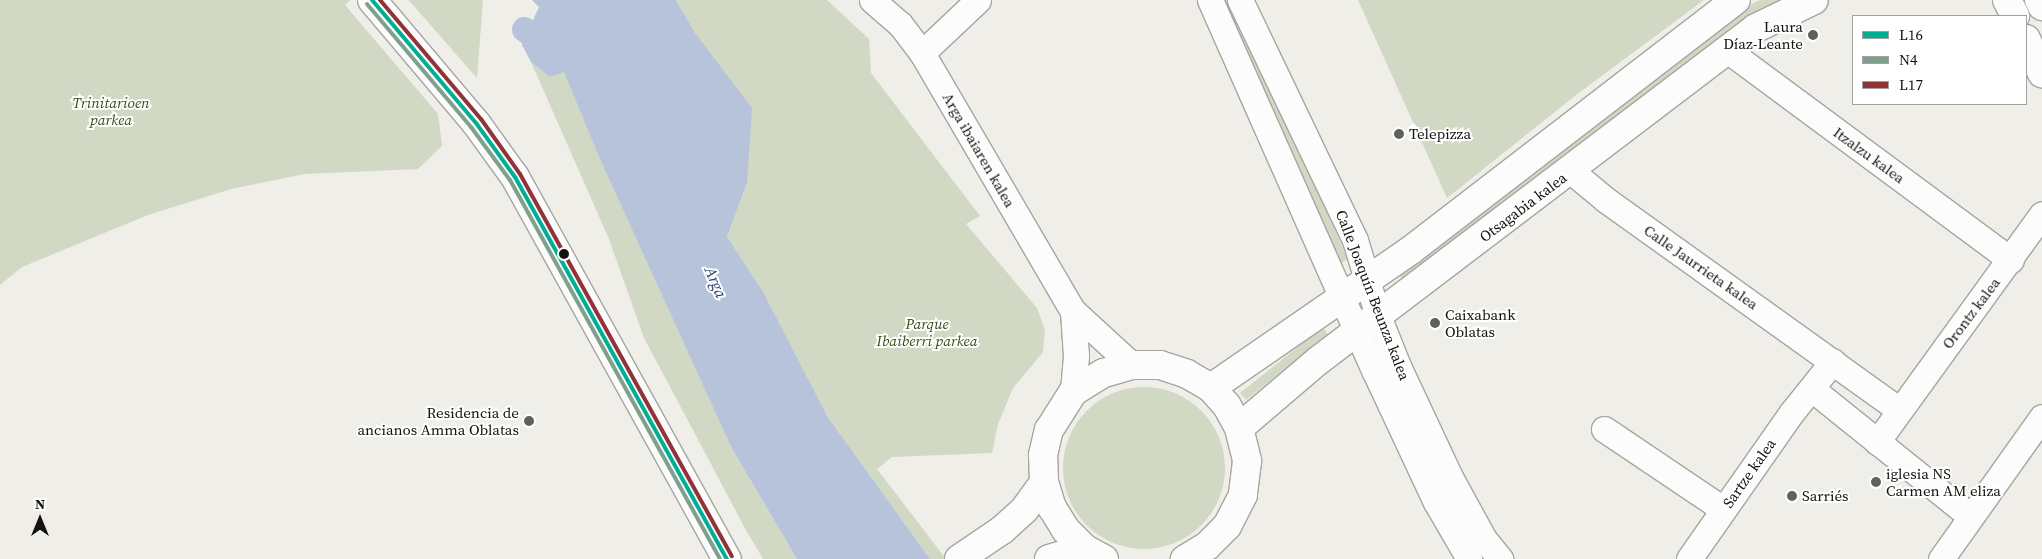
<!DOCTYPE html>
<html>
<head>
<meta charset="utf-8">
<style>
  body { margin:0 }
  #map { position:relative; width:2042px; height:559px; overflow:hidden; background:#f0eee8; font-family:"Source Serif 4",serif }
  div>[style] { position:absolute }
  .green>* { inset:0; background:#d1d8c4 }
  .round { border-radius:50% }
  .water>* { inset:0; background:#b6c3db }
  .canal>* { height:25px; margin:-12.5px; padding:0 12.5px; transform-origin:12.5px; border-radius:12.5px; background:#b6c3db }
  .roads { filter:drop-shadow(1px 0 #a7a5a0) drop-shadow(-1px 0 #a7a5a0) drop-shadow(0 1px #a7a5a0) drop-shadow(0 -1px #a7a5a0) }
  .minor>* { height:25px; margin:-12.5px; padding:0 12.5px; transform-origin:12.5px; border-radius:12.5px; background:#fdfcfc }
  .tertiary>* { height:28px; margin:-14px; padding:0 14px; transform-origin:14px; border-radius:14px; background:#fdfcfc }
  .bus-1>* { height:4px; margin:-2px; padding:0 2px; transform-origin:2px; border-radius:2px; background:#00af93 }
  .bus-2>* { height:4px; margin:-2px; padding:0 2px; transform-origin:2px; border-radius:2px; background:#7fa08c }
  .bus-3>* { height:4px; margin:-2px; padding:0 2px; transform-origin:2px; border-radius:2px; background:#913338 }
  .dots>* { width:14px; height:14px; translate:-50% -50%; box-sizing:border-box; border:2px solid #fff; border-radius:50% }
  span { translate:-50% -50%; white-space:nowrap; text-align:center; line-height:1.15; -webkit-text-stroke:4px #fff; paint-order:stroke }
  .poi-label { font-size:15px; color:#14130f }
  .right { translate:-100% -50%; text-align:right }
  .left { translate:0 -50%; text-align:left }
  .park-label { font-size:15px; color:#374d13; font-style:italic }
  .street-label { font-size:15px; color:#14130f }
  .water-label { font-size:16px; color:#2a4171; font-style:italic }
  .legend { position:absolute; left:1852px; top:15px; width:175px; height:90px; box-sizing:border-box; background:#fff; border:1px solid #a1a19f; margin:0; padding:6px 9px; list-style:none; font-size:15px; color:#14130f }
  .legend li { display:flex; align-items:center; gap:10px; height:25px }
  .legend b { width:25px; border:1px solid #a1a19f }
  .north { position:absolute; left:15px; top:494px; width:50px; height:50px; -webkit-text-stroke:4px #fff; paint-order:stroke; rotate:0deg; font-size:14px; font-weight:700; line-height:20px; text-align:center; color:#14130f }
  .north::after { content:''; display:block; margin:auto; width:18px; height:22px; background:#14130f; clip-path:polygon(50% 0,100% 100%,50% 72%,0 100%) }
</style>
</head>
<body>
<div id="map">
  <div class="green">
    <i style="clip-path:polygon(0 0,350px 0,345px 5px,438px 114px,442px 146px,418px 169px,305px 174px,231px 189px,148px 215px,22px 267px,0 285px)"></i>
    <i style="clip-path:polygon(408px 0,483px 0,477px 78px,412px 4px)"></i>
    <i style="clip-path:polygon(676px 0,827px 0,869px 39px,871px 73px,980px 216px,966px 224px,1037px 308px,1045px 330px,1043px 352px,1013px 388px,998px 424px,992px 453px,892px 457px,877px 469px,946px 559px,930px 559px,827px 416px,727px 237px,747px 183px,695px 33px)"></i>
    <i style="clip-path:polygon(1218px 0,1230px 0,1348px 259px,1340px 264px)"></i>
    <i style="clip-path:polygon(1358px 0,1704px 0,1576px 95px,1447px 198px)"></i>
    <i style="clip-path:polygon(1760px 0,1782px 0,1748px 17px,1403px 280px,1397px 272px,1743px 8px)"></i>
    <i style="clip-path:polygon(531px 62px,550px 77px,564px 71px,599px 157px,731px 447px,797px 559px,763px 559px,746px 530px,644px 338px,609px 239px)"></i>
    <i style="clip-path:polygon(1323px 327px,1328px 335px,1246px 400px,1240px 393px)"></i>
    <i class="round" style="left:1063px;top:387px;width:162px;height:162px"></i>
  </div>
  <div class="water">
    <i style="clip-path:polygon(532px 0,676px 0,695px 33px,752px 108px,747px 183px,727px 237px,763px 292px,827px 416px,930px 559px,797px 559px,731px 447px,599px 157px,564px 72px,550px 77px,531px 62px,522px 45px,539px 7px)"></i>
  </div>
  <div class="canal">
    <i style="left:524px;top:29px;width:39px;rotate:37deg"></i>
  </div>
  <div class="roads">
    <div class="minor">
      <i style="left:872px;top:0;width:37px;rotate:41deg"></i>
      <i style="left:900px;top:24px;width:36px;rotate:53deg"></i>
      <i style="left:922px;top:53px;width:299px;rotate:59.7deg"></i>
      <i style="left:1073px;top:311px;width:80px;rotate:42.5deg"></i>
      <i style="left:1210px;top:0;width:407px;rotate:66.1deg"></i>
      <i style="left:1375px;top:372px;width:144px;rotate:64.9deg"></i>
      <i style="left:1436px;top:502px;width:66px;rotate:59.9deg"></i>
      <i style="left:1240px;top:0;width:266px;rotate:64.4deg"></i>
      <i style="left:1355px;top:240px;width:79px;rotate:73.2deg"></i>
      <i style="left:1378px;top:316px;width:54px;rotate:68.2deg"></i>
      <i style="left:1398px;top:366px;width:123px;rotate:64.9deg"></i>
      <i style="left:1450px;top:477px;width:71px;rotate:61.3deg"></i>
      <i style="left:1484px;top:539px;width:26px;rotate:51deg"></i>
      <i style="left:1727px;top:50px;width:353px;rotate:36.5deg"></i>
      <i style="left:922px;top:53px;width:77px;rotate:-43.4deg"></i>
      <i style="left:1571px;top:171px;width:45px;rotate:39.6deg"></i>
      <i style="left:1606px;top:200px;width:360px;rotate:35.6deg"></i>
      <i style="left:1073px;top:311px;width:45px;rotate:86.2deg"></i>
      <i style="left:1076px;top:356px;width:36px;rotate:95deg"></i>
      <i style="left:1812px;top:389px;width:203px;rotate:38.8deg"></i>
      <i style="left:1604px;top:429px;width:143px;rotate:33.9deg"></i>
      <i style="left:1877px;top:442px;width:281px;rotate:-54.1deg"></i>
      <i style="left:1689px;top:559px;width:179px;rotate:-55deg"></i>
      <i style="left:1792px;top:412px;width:65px;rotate:-51.2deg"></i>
      <i style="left:1941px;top:559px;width:174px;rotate:-54.6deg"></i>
    </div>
    <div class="tertiary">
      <i style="left:372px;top:0;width:161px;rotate:49.8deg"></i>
      <i style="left:476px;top:123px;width:67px;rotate:54.2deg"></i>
      <i style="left:515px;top:177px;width:437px;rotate:61deg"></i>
      <i style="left:2007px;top:0;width:18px;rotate:63deg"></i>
      <i style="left:2039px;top:0;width:7px;rotate:63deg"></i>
      <i style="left:2026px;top:39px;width:38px;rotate:65deg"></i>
      <i style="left:1211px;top:388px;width:243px;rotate:-34.6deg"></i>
      <i style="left:1411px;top:250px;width:410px;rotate:-37.6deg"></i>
      <i style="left:1239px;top:428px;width:105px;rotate:-40.4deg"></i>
      <i style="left:1319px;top:360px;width:549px;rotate:-37.22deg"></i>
      <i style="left:1756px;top:28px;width:64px;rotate:-25.8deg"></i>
      <i style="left:959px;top:559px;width:52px;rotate:-34deg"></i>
      <i style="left:1002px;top:530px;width:30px;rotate:-42deg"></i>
      <i style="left:1024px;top:510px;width:34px;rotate:-54deg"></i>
      <i style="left:1049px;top:559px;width:37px;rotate:-16deg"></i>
      <i style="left:1104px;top:559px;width:21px;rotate:-152deg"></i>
      <i style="left:1085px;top:549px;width:27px;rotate:-135deg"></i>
      <i style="left:1066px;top:530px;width:26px;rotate:-122deg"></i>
      <i style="left:1052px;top:508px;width:27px;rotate:-107deg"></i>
      <i style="left:1044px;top:482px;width:27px;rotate:-92deg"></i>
      <i style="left:1043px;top:455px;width:26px;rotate:-77deg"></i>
      <i style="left:1049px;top:430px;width:45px;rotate:-57.7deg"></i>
      <i style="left:1073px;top:392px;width:36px;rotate:-32deg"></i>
      <i style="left:1104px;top:373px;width:29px;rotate:-16deg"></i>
      <i style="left:1132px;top:365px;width:28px"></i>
      <i style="left:1160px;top:365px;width:28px;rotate:18deg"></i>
      <i style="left:1187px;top:374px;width:28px;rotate:30deg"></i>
      <i style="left:1211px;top:388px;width:24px;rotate:48deg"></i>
      <i style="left:1227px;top:406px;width:25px;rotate:61deg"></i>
      <i style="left:1239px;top:428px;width:34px;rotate:76deg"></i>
      <i style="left:1247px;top:461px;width:34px;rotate:97deg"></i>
      <i style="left:1243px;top:495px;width:35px;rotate:117deg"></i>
      <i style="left:1227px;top:526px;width:28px;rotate:135deg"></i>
      <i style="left:1207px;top:546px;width:26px;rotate:149deg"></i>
    </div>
  </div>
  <div class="bus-1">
    <i style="left:372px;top:0;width:161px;rotate:49.8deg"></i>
    <i style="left:476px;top:123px;width:67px;rotate:54.2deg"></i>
    <i style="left:515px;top:177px;width:437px;rotate:61deg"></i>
  </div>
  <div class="bus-2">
    <i style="left:367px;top:4px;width:161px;rotate:49.8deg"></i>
    <i style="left:471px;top:127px;width:66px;rotate:53.7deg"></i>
    <i style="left:510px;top:180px;width:433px;rotate:61deg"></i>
  </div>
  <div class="bus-3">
    <i style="left:380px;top:0;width:156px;rotate:49.7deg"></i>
    <i style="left:481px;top:119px;width:67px;rotate:54.7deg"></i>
    <i style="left:520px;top:174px;width:437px;rotate:61deg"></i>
  </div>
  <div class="dots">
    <i style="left:1813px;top:35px;background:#61605b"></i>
    <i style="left:1399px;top:134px;background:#61605b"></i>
    <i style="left:564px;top:254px;background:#14130f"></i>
    <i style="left:1435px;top:323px;background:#61605b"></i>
    <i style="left:529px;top:421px;background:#61605b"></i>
    <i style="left:1876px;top:482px;background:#61605b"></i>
    <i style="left:1792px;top:496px;background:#61605b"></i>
  </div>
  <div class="poi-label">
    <span class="right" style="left:1803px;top:35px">Laura<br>Díaz-Leante</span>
    <span class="left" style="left:1409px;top:134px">Telepizza</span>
    <span class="left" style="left:1445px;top:323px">Caixabank<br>Oblatas</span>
    <span class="right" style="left:519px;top:421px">Residencia de<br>ancianos Amma Oblatas</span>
    <span class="left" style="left:1886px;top:482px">iglesia NS<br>Carmen AM eliza</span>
    <span class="left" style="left:1802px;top:496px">Sarriés</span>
  </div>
  <div class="park-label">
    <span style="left:111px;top:111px">Trinitarioen<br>parkea</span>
    <span style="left:927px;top:332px">Parque<br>Ibaiberri parkea</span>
  </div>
  <div class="street-label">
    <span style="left:979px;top:150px;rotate:60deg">Arga ibaiaren kalea</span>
    <span style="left:1869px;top:155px;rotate:36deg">Itzalzu kalea</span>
    <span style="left:1523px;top:207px;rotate:-37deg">Otsagabia kalea</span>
    <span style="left:1701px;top:267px;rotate:35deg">Calle Jaurrieta kalea</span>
    <span style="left:1373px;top:295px;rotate:69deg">Calle Joaquín Beunza kalea</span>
    <span style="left:1971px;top:313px;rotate:-53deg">Orontz kalea</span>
    <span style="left:1749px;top:473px;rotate:-55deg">Sartze kalea</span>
  </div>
  <div class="water-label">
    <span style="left:716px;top:282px;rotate:67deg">Arga</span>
  </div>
  <ul class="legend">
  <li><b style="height:6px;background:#00af93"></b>L16</li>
  <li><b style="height:6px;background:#7fa08c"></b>N4</li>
  <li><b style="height:6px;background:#913338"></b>L17</li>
  </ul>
  <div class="north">N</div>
</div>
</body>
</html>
